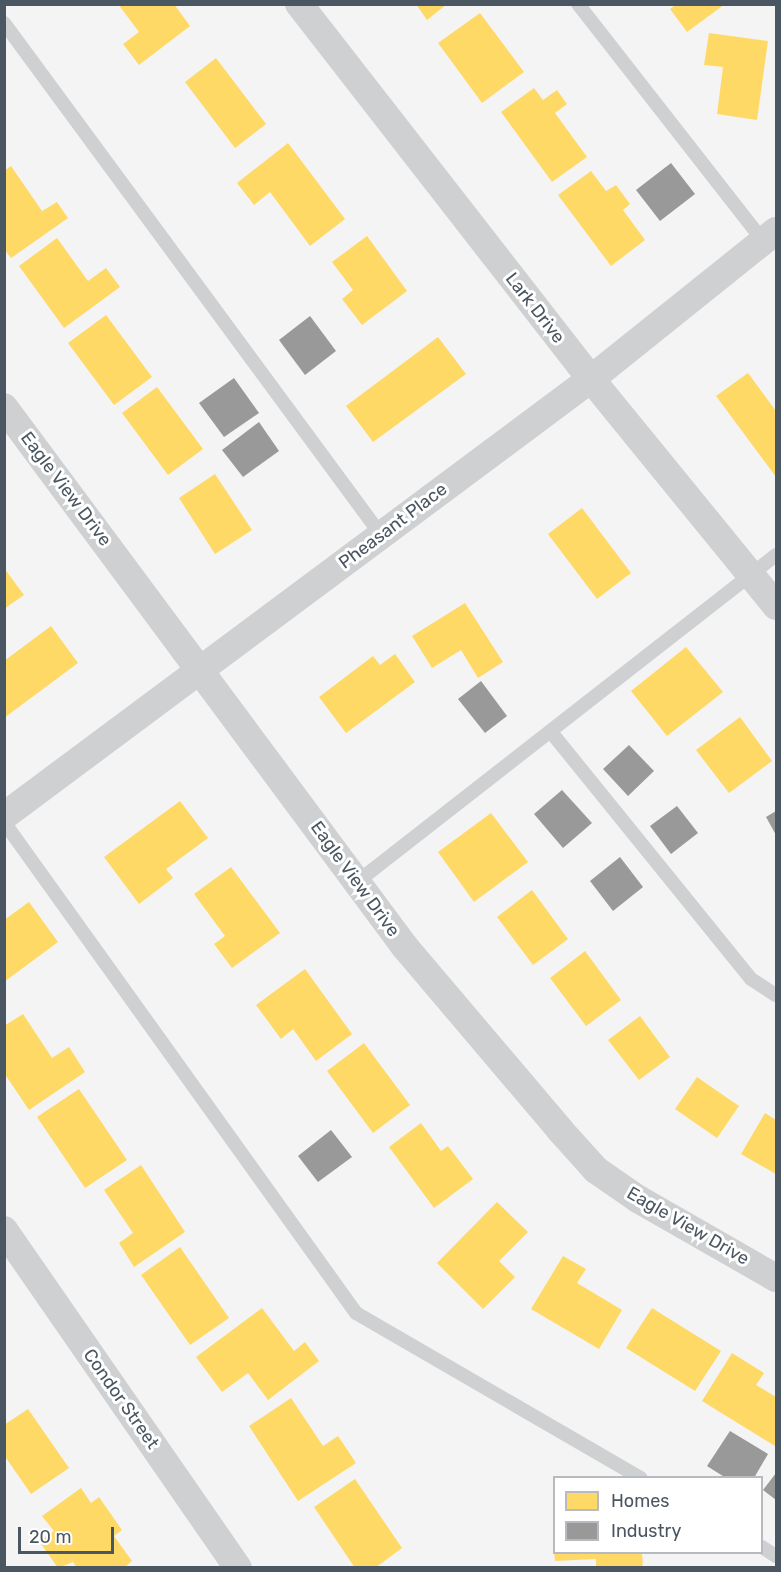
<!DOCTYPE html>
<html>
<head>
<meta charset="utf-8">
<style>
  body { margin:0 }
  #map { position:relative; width:781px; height:1572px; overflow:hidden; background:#f4f4f4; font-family:Rubik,sans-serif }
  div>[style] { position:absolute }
  .homes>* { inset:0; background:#ffd966 }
  .industry>* { inset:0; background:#999 }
  .service>* { height:14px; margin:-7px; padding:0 7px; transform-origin:7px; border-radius:7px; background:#ced0d2 }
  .minor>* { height:28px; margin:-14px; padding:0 14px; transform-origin:14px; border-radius:14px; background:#ced0d2 }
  span { translate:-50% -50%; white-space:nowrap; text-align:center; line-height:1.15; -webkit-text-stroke:6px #fff; paint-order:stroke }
  .street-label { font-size:18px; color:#4a5661 }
  .frame { position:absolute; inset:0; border:6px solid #4a5661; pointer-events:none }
  .legend { position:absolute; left:553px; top:1476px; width:210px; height:78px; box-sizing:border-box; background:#fff; border:2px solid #b7bbc0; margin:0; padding:8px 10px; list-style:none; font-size:18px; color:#4a5661 }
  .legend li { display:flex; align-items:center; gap:12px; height:30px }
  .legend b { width:30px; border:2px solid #b7bbc0 }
  .scale { position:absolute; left:18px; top:1527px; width:96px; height:27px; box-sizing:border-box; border:3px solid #4a5661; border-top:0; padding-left:8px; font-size:18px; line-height:21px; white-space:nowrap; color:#4a5661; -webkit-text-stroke:4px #fff; paint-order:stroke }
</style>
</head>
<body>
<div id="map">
  <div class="homes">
    <i style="clip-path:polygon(118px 4px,174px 4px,190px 26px,139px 65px,123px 44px,139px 32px)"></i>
    <i style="clip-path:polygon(416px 4px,447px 4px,427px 20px)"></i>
    <i style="clip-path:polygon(677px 4px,725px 4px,687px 32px,670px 9px)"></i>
    <i style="clip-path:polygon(480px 13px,524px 72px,482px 103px,438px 43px)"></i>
    <i style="clip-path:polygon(709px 33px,768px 41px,757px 120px,717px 114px,723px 67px,704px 65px)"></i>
    <i style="clip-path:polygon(216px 58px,266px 124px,235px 148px,185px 82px)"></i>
    <i style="clip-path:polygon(534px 88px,543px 100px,557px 90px,567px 104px,555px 113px,587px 157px,552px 182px,501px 112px)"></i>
    <i style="clip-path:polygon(288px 143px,345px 219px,310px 246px,270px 192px,254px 205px,237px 183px)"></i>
    <i style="clip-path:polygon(11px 166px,42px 211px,57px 202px,68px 218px,11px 258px,4px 249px,4px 171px)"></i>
    <i style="clip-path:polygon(591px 171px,606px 191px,616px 185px,630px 204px,623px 210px,645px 240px,611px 266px,558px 195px)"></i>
    <i style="clip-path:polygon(367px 236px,407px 291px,362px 325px,342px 299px,353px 290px,332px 262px)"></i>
    <i style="clip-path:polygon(57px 238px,88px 281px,106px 268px,120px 287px,64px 328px,19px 266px)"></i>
    <i style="clip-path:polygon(106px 315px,152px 377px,114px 405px,68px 343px)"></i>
    <i style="clip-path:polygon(438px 337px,466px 374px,373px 442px,346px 406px)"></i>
    <i style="clip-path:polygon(748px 373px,776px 411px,776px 477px,716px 396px)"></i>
    <i style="clip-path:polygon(157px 387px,203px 449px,168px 475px,122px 413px)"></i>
    <i style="clip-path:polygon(215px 474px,252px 530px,215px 554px,179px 498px)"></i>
    <i style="clip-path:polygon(582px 508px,631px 573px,597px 599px,548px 534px)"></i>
    <i style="clip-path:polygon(4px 568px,24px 595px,4px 609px)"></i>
    <i style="clip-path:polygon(465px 603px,503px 662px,478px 678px,461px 650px,432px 668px,412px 636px)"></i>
    <i style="clip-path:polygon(51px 626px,78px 663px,4px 718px,4px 661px)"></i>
    <i style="clip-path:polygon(686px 647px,723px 692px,667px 736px,631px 691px)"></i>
    <i style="clip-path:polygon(395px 654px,415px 682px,346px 733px,319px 697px,373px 656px,380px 665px)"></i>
    <i style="clip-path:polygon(740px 717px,772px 761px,729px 793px,696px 750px)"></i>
    <i style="clip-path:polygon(180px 801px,208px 838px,166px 869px,173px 878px,139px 904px,104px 857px)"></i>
    <i style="clip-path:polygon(491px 813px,528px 862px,474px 902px,438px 852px)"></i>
    <i style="clip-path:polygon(231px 867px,280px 933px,232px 968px,214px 944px,225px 936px,194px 894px)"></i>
    <i style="clip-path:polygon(532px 890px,568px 939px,533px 965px,497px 917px)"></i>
    <i style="clip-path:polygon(29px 902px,58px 942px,4px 982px,4px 920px)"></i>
    <i style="clip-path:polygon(585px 951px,621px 1000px,586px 1026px,550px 978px)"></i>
    <i style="clip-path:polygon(305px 969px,352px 1034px,316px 1061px,293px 1029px,281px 1039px,256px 1005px)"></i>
    <i style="clip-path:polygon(23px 1014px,52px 1058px,69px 1047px,85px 1072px,29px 1110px,4px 1073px,4px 1026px)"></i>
    <i style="clip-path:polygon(640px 1016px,670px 1057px,639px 1080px,608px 1040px)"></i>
    <i style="clip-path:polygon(364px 1043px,410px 1105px,373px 1133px,327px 1071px)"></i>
    <i style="clip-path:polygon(697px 1077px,739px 1106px,717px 1138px,675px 1109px)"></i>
    <i style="clip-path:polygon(79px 1089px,127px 1160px,85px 1188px,37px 1117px)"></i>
    <i style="clip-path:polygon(765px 1113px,776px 1120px,776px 1174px,741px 1154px)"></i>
    <i style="clip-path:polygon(421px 1123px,441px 1151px,448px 1146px,473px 1179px,434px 1208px,389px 1147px)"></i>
    <i style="clip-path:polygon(141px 1165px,185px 1232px,134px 1267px,119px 1243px,133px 1233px,104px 1190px)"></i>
    <i style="clip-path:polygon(497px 1202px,528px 1232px,499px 1261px,515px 1277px,483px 1309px,437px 1263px)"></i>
    <i style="clip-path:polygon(180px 1247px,229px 1318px,190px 1345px,141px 1275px)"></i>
    <i style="clip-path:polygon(563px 1256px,586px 1269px,577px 1283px,622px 1310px,599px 1349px,531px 1309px)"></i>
    <i style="clip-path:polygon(262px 1308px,294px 1351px,305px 1342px,319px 1361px,268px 1400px,248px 1373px,222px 1392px,196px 1357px)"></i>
    <i style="clip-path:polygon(652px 1308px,721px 1351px,695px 1391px,626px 1348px)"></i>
    <i style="clip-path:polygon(732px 1353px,764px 1373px,756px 1385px,776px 1397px,775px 1446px,702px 1401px)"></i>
    <i style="clip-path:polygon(291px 1398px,323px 1446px,338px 1436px,356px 1463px,298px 1501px,249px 1426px)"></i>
    <i style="clip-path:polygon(28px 1409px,69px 1468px,31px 1494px,4px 1455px,4px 1425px)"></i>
    <i style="clip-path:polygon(355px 1479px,402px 1548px,375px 1568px,355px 1568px,314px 1507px)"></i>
    <i style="clip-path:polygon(81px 1488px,91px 1503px,99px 1497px,122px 1530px,114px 1536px,132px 1561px,124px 1568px,77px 1568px,73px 1562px,58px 1568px,39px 1541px,54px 1531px,42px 1516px)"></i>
    <i style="clip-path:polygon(554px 1552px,642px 1552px,643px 1568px,596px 1568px,596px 1559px,555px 1561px)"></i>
  </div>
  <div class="industry">
    <i style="clip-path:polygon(671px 163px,695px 194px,660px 221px,636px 190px)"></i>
    <i style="clip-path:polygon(310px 316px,336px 351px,305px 375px,279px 340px)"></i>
    <i style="clip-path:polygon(234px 378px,259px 413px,224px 437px,199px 403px)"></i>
    <i style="clip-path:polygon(259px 422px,279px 451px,243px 477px,222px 450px)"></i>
    <i style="clip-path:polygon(481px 681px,507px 716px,485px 733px,458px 699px)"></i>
    <i style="clip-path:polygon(629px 745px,654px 771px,628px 796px,603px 769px)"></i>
    <i style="clip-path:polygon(562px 790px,592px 823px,563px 848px,534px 814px)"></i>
    <i style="clip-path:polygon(677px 806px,698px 833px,671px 854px,650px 826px)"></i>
    <i style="clip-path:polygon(776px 811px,776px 835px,766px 817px)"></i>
    <i style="clip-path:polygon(620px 857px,643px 887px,613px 911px,590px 881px)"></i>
    <i style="clip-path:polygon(331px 1130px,352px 1157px,318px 1182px,298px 1156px)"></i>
    <i style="clip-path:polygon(730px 1431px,768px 1454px,754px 1478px,726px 1478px,707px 1466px)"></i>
    <i style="clip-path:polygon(776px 1473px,776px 1500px,763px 1490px)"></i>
  </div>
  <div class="service">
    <i style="left:578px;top:4px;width:303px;rotate:52deg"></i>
    <i style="left:4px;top:23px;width:636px;rotate:53.63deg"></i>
    <i style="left:551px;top:732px;width:318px;rotate:51deg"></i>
    <i style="left:751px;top:979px;width:30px;rotate:33deg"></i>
    <i style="left:4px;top:822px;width:604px;rotate:54.36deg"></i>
    <i style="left:356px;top:1313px;width:329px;rotate:30.1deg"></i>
    <i style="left:357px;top:882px;width:531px;rotate:-37.97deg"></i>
    <i style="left:762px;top:1547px;width:17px;rotate:33deg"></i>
  </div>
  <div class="minor">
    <i style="left:299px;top:4px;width:475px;rotate:52.1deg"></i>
    <i style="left:591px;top:379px;width:293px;rotate:50.8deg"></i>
    <i style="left:4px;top:407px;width:673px;rotate:53.4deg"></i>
    <i style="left:405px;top:947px;width:240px;rotate:49.7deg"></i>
    <i style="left:560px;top:1130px;width:54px;rotate:48deg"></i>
    <i style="left:596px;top:1170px;width:51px;rotate:34.6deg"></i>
    <i style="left:638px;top:1199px;width:159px;rotate:29.8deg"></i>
    <i style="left:4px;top:816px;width:732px;rotate:-36.67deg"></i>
    <i style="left:591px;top:379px;width:237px;rotate:-38.7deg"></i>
    <i style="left:4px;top:1230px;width:411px;rotate:55.3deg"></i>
  </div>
  <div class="street-label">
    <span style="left:535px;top:308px;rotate:52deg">Lark Drive</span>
    <span style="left:66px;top:489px;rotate:53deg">Eagle View Drive</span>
    <span style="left:393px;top:526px;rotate:-37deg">Pheasant Place</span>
    <span style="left:355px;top:879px;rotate:54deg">Eagle View Drive</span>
    <span style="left:688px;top:1226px;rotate:30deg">Eagle View Drive</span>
    <span style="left:121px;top:1399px;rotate:55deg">Condor Street</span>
  </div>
  <div class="frame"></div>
  <ul class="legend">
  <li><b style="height:16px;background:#ffd966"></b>Homes</li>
  <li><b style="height:16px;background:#999"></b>Industry</li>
  </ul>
  <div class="scale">20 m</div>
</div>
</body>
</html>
